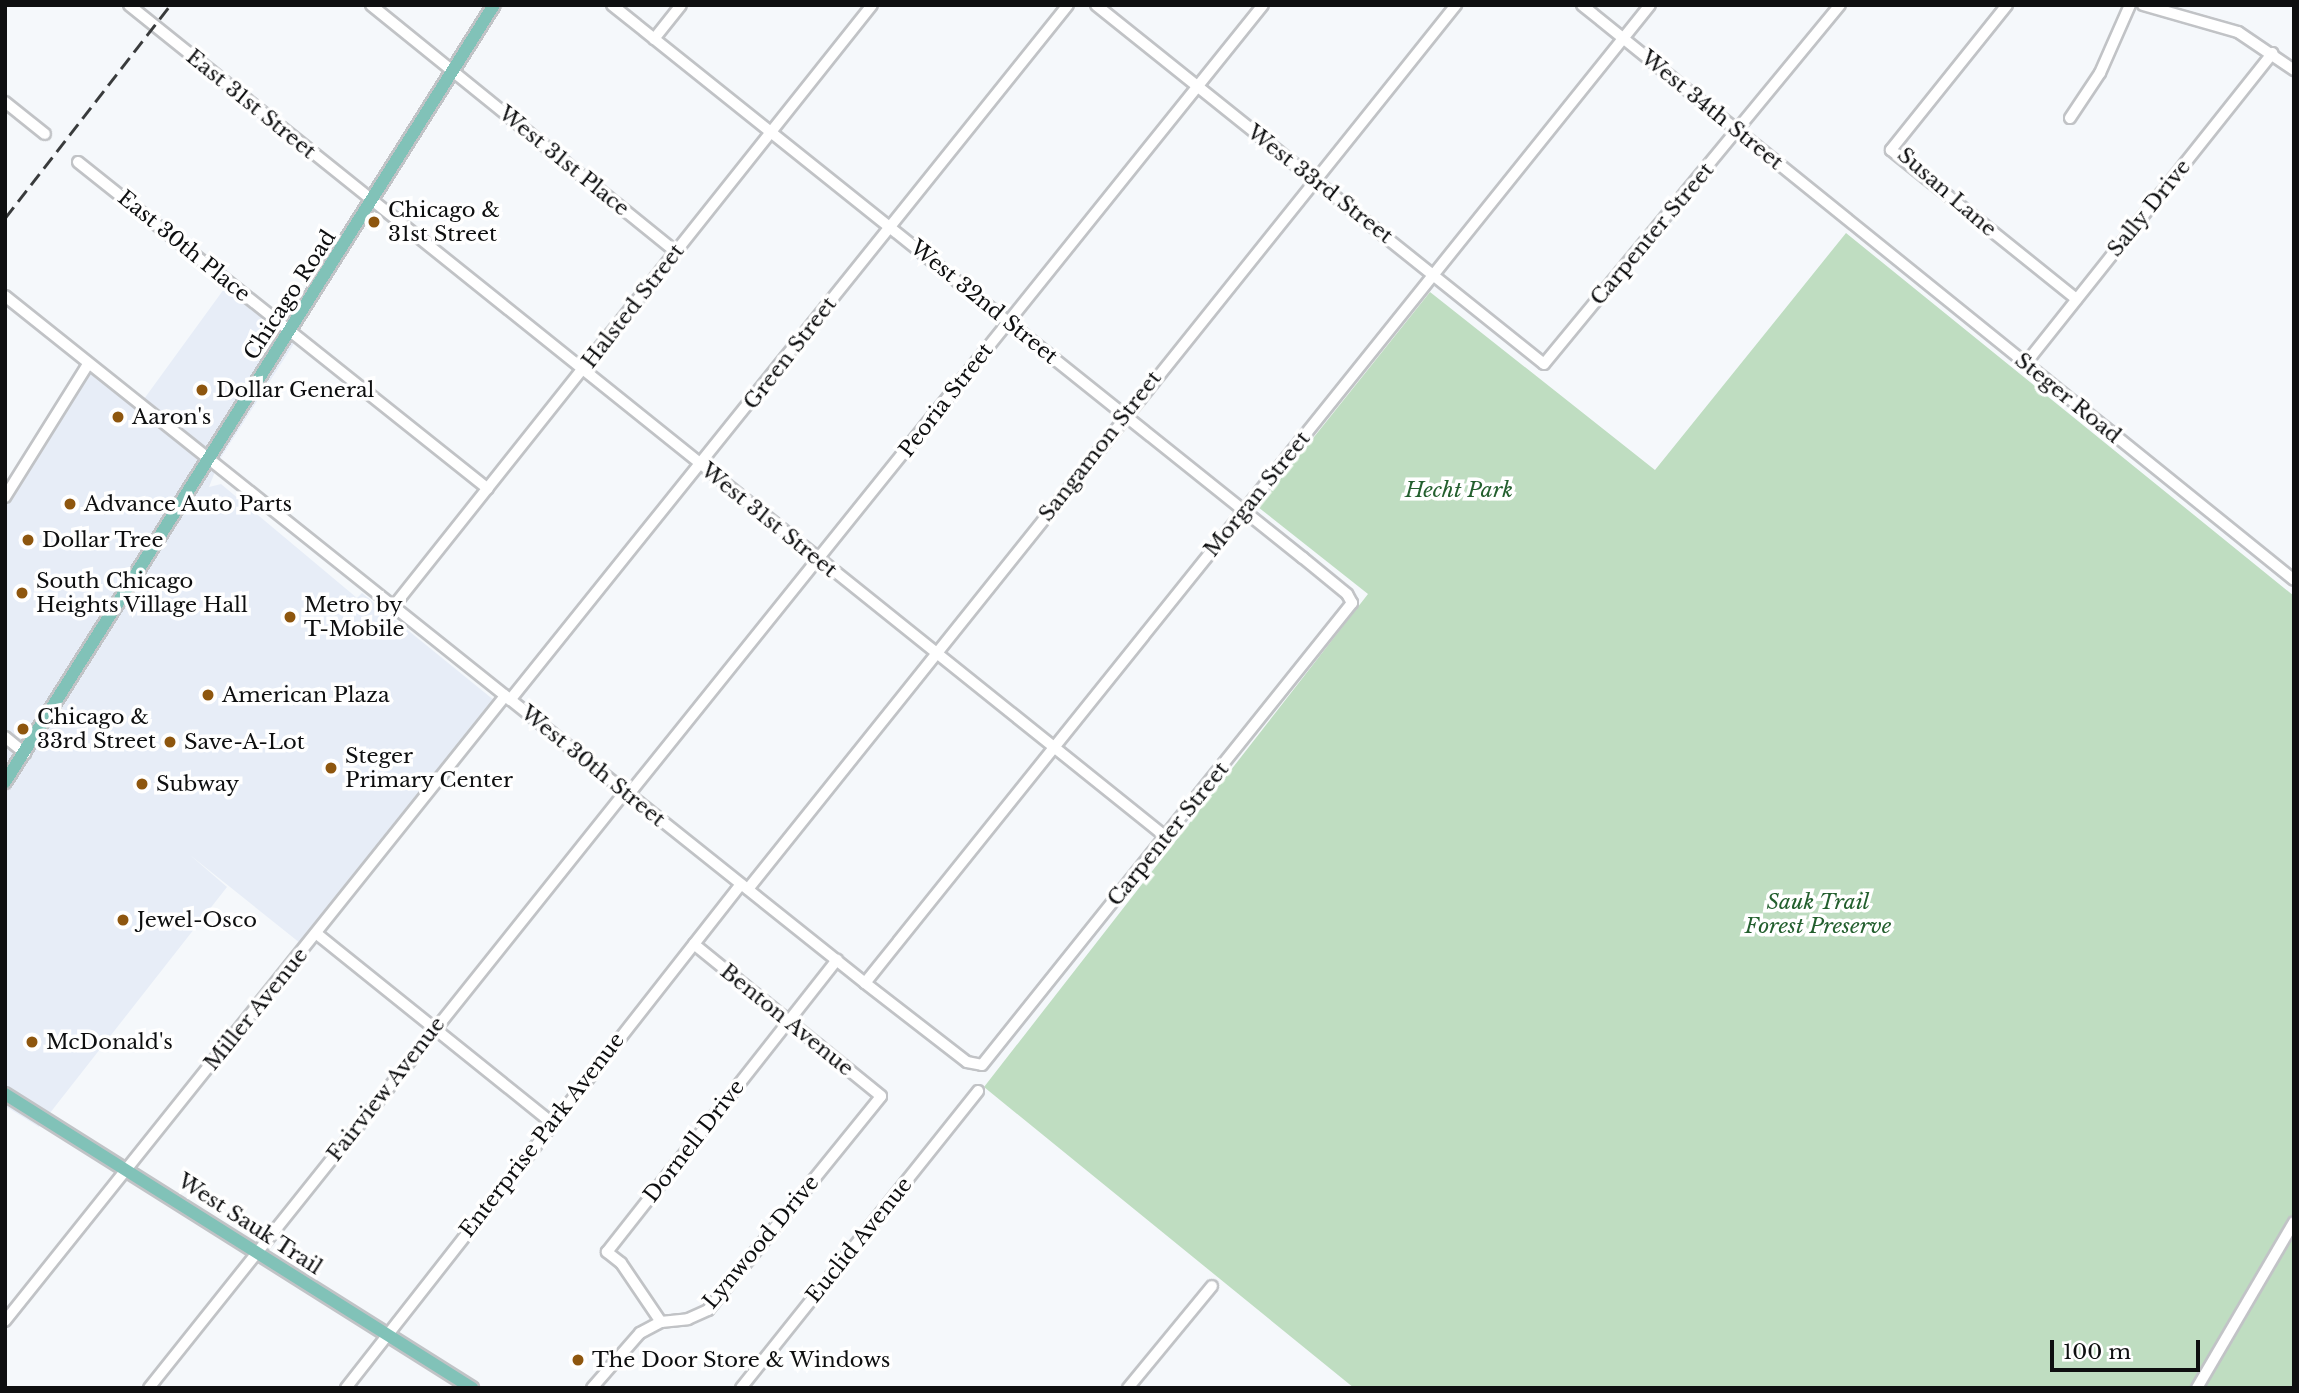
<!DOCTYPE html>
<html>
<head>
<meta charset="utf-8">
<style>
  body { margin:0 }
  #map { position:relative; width:2299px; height:1393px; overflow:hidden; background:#f5f8fb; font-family:"Libre Baskerville",serif }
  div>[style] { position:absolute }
  .built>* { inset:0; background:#e7edf7 }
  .green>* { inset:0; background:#bfddc1 }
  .roads { filter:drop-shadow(2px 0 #c1c3c6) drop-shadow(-2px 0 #c1c3c6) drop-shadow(0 2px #c1c3c6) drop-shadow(0 -2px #c1c3c6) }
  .minor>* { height:10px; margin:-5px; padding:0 5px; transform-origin:5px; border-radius:5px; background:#fff }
  .major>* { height:12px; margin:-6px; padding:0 6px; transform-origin:6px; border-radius:6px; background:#81c2b8 }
  .rail>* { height:2.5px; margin-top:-1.25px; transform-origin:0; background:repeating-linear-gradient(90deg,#393b3c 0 14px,transparent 0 21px) }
  .dots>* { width:19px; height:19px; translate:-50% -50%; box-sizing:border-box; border:4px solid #fff; border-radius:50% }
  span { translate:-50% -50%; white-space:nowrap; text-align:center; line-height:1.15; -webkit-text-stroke:7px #fff; paint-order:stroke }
  .street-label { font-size:21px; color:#0e0f10 }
  .poi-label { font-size:21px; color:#0e0f10 }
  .left { translate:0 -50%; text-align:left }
  .park-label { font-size:21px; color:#235f2e; font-style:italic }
  .frame { position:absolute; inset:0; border:7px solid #0e0f10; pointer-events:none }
  .scale { position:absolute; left:2050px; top:1340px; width:150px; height:32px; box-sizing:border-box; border:4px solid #0e0f10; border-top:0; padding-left:9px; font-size:21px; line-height:24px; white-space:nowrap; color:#0e0f10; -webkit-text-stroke:5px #fff; paint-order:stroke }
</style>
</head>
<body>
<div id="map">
  <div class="built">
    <i style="clip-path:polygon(232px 278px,300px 334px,220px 459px,209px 487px,221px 484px,357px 598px,362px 593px,495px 701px,300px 943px,190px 855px,227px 887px,39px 1127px,5px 1106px,5px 483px,87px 352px,144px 399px)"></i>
  </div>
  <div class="green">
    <i style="clip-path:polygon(1846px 233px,2294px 596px,2294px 1388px,1354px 1388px,984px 1087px,1368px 594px,1258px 507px,1430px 292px,1655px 470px)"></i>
  </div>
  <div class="roads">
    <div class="minor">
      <i style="left:129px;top:5px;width:1330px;rotate:38.74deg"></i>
      <i style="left:371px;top:5px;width:392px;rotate:39deg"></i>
      <i style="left:1096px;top:5px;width:574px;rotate:38.71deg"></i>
      <i style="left:1544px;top:364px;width:465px;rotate:-50.5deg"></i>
      <i style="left:1582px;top:5px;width:915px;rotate:38.92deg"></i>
      <i style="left:2007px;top:5px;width:186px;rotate:128.7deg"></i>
      <i style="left:1891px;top:150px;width:238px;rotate:38.8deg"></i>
      <i style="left:2143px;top:5px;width:99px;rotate:15.9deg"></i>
      <i style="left:2238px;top:32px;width:68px;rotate:34.2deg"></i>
      <i style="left:654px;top:39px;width:43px;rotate:-51.5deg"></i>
      <i style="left:5px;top:102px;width:51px;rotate:38.7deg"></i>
      <i style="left:2070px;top:118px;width:54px;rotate:-56.3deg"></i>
      <i style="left:2100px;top:73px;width:74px;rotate:-66.2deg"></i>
      <i style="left:78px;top:162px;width:524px;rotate:38.57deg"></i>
      <i style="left:5px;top:296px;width:1101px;rotate:38.62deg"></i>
      <i style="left:865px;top:983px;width:129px;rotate:37.8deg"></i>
      <i style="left:967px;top:1062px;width:15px;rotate:11deg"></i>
      <i style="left:982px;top:1065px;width:592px;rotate:-51.31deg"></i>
      <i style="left:1352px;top:603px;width:10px;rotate:-119deg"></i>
      <i style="left:1347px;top:594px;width:57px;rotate:-140.7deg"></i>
      <i style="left:1303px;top:558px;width:885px;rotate:-141.33deg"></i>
      <i style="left:2026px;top:363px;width:396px;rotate:-51.5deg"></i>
      <i style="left:5px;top:497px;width:157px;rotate:-58deg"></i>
      <i style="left:393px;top:607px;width:769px;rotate:-51.49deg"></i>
      <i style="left:510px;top:700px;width:891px;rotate:-51.24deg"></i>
      <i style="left:5px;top:737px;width:26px;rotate:39deg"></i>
      <i style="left:629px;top:794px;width:1012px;rotate:-51.22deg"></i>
      <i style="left:748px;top:889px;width:1133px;rotate:-51.31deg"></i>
      <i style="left:317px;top:934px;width:302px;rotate:38.8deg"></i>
      <i style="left:865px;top:983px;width:1254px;rotate:-51.25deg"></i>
      <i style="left:5px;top:1321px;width:800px;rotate:-51.34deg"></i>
      <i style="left:661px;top:1322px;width:71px;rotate:-124.1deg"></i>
      <i style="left:621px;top:1263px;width:18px;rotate:-142deg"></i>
      <i style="left:607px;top:1252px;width:372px;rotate:-51.8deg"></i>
      <i style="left:149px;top:1388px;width:763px;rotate:-51.39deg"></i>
      <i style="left:346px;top:1388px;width:640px;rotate:-51.91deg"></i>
      <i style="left:592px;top:1388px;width:73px;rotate:-48.9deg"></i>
      <i style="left:640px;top:1333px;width:24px;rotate:-28deg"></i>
      <i style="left:661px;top:1322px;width:27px;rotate:-6deg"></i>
      <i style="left:688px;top:1319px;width:22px;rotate:-24deg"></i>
      <i style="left:708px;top:1310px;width:275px;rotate:-51deg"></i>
      <i style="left:881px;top:1096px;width:241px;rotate:-140.9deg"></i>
      <i style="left:741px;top:1388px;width:380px;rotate:-51.4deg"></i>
      <i style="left:1128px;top:1388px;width:132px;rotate:-50.5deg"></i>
      <i style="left:2197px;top:1388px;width:192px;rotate:-59.7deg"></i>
    </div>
    <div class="major">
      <i style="left:5px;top:782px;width:918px;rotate:-57.82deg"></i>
      <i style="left:5px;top:1094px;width:552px;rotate:32.19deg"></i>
    </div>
  </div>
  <div class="rail">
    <i style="left:5px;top:218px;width:269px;rotate:-52.2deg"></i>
  </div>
  <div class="dots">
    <i style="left:374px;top:222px;background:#8e560e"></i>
    <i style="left:202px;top:390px;background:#8e560e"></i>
    <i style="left:118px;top:417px;background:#8e560e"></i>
    <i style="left:70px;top:504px;background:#8e560e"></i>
    <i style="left:28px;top:540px;background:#8e560e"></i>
    <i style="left:22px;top:593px;background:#8e560e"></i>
    <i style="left:290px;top:617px;background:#8e560e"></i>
    <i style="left:208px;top:695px;background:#8e560e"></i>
    <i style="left:23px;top:729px;background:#8e560e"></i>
    <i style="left:170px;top:742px;background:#8e560e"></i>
    <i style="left:331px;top:768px;background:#8e560e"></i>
    <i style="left:142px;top:784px;background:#8e560e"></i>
    <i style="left:123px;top:920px;background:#8e560e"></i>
    <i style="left:32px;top:1042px;background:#8e560e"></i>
    <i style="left:578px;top:1360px;background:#8e560e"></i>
  </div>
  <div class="street-label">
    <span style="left:251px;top:104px;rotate:39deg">East 31st Street</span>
    <span style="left:1712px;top:110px;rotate:39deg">West 34th Street</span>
    <span style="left:564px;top:161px;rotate:39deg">West 31st Place</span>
    <span style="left:1320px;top:184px;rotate:38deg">West 33rd Street</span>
    <span style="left:1947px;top:192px;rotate:41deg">Susan Lane</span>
    <span style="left:2149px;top:208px;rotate:-51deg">Sally Drive</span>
    <span style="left:1652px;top:234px;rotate:-50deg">Carpenter Street</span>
    <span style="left:184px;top:246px;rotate:39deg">East 30th Place</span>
    <span style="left:290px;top:295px;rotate:-57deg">Chicago Road</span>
    <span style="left:984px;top:302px;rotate:39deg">West 32nd Street</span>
    <span style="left:633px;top:306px;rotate:-52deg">Halsted Street</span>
    <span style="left:790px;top:353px;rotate:-52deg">Green Street</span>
    <span style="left:2068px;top:398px;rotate:39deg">Steger Road</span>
    <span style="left:946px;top:400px;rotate:-52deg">Peoria Street</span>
    <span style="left:1100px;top:446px;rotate:-52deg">Sangamon Street</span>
    <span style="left:1257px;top:494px;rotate:-51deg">Morgan Street</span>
    <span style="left:769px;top:520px;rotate:39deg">West 31st Street</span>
    <span style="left:593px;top:766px;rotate:39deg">West 30th Street</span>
    <span style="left:1168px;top:834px;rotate:-51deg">Carpenter Street</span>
    <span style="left:256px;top:1009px;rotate:-51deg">Miller Avenue</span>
    <span style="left:787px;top:1020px;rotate:39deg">Benton Avenue</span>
    <span style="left:386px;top:1089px;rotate:-52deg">Fairview Avenue</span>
    <span style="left:542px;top:1135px;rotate:-52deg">Enterprise Park Avenue</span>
    <span style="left:694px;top:1141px;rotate:-52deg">Dornell Drive</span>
    <span style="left:250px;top:1224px;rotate:33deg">West Sauk Trail</span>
    <span style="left:859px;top:1240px;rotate:-51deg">Euclid Avenue</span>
    <span style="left:761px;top:1242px;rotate:-50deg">Lynwood Drive</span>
  </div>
  <div class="poi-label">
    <span class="left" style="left:388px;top:222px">Chicago &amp;<br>31st Street</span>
    <span class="left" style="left:216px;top:390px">Dollar General</span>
    <span class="left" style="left:132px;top:417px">Aaron's</span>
    <span class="left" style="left:84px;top:504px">Advance Auto Parts</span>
    <span class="left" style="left:42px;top:540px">Dollar Tree</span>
    <span class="left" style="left:36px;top:593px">South Chicago<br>Heights Village Hall</span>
    <span class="left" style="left:304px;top:617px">Metro by<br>T-Mobile</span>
    <span class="left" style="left:222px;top:695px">American Plaza</span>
    <span class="left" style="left:37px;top:729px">Chicago &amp;<br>33rd Street</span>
    <span class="left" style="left:184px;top:742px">Save-A-Lot</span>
    <span class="left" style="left:345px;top:768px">Steger<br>Primary Center</span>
    <span class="left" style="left:156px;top:784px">Subway</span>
    <span class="left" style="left:137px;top:920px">Jewel-Osco</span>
    <span class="left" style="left:46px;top:1042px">McDonald's</span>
    <span class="left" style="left:592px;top:1360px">The Door Store &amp; Windows</span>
  </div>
  <div class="park-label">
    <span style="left:1459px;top:490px">Hecht Park</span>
    <span style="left:1818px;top:914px">Sauk Trail<br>Forest Preserve</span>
  </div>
  <div class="frame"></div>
  <div class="scale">100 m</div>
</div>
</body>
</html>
